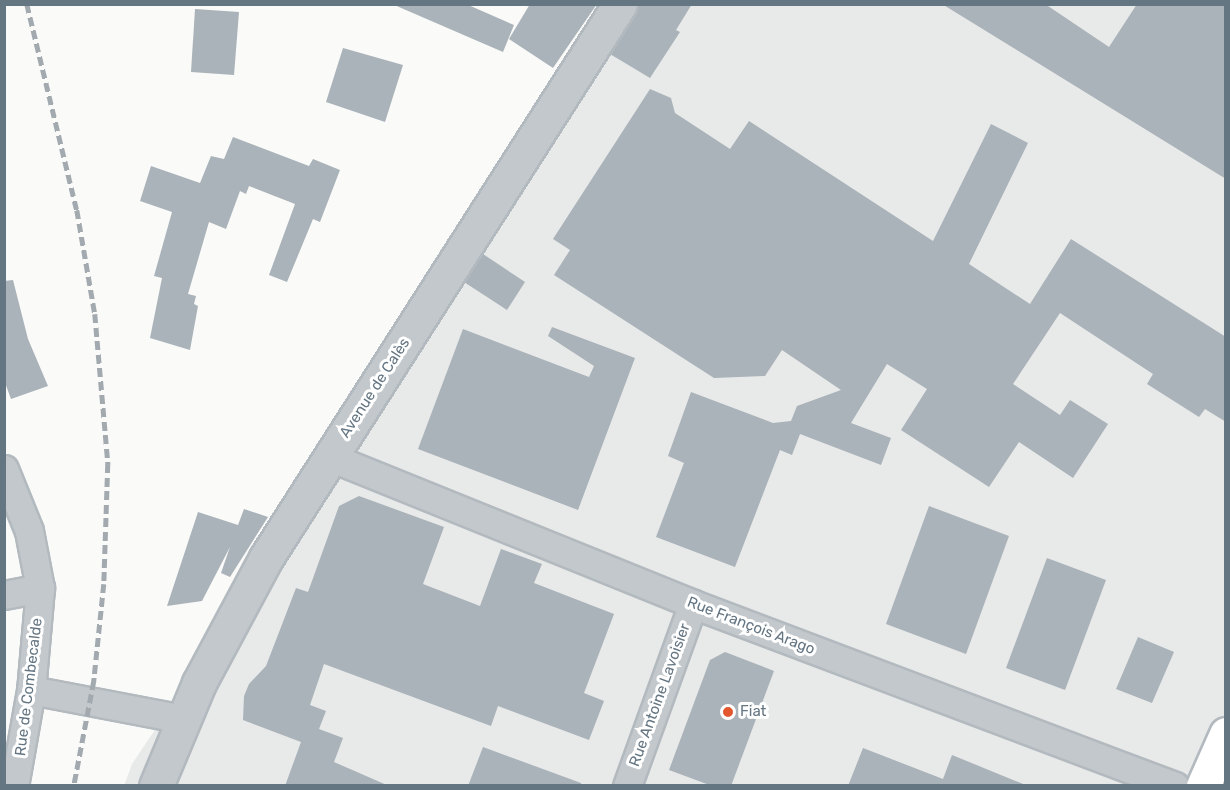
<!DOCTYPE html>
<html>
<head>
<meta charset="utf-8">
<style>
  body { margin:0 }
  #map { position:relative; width:1230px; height:790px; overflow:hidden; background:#fafaf8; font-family:Rubik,sans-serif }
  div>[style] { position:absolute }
  .built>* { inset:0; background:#e8e9e9 }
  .building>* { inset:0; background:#aab3b9 }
  .roads { filter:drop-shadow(2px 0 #b3babf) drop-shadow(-2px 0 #b3babf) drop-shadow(0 2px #b3babf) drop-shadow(0 -2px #b3babf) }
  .minor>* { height:27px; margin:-13.5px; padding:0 13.5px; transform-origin:13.5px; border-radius:13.5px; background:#c3c8cc }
  .tertiary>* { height:33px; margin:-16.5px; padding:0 16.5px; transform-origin:16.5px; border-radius:16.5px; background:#c3c8cc }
  .secondary>* { height:33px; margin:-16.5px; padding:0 16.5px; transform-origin:16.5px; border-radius:16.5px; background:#fff }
  .rail>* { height:4.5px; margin-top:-2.25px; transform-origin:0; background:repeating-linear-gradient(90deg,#a2aab0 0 9px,transparent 0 13.5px) }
  .dots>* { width:16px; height:16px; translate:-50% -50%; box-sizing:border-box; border:3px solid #fff; border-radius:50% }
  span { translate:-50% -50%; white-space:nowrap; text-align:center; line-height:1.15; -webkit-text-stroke:6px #fff; paint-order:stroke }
  .street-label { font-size:15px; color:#657683 }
  .poi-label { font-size:15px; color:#657683 }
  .left { translate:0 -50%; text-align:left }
  .frame { position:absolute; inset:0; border:6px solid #657683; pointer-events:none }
</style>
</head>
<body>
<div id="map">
  <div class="built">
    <i style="clip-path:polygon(625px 5px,1225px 5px,1225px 785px,124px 786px,132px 764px,307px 503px)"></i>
  </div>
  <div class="building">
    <i style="clip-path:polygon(392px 4px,466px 4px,514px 25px,503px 52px)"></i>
    <i style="clip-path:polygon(530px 4px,597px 4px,553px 68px,509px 39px)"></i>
    <i style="clip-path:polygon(639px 4px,692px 4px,676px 30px,680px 32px,650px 78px,610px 54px)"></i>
    <i style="clip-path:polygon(942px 4px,1045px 4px,1109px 47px,1137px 4px,1226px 4px,1226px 179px)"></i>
    <i style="clip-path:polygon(195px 9px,239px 12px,234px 75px,191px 72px)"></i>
    <i style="clip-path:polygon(343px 48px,403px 65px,385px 122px,326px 102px)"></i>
    <i style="clip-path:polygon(650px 89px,671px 98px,675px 113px,730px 149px,749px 121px,933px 241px,991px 124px,1028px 143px,969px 264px,1030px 304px,1071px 239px,1226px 337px,1226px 422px,1205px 409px,1199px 417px,1147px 384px,1153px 374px,1060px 313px,1013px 384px,1060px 415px,1070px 400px,1108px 424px,1073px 478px,1019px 442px,989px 487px,901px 430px,927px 389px,887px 364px,851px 423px,891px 438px,881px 465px,800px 434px,792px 455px,780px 450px,735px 567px,656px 537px,684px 463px,668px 456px,691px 392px,773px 423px,791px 421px,797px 406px,841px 390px,782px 350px,765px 376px,714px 378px,554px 275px,570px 250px,553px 239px)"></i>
    <i style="clip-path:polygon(233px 137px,309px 166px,313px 159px,340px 170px,320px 222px,313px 219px,287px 282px,269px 275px,295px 204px,249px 186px,246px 194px,240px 191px,226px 229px,209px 222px,188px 294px,196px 296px,194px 304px,198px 306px,190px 350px,150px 338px,162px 278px,154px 276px,172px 212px,140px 201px,151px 166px,200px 183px,211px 156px,224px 159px)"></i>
    <i style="clip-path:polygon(483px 254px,525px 282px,507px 310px,464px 282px)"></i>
    <i style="clip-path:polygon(13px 280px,28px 339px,48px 386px,11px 399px,4px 380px,4px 281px)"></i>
    <i style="clip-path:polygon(552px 327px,635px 358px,578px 510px,418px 449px,463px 329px,589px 377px,594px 366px,548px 336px)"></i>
    <i style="clip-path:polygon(359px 496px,444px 527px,423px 584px,480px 606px,501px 549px,542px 564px,534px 583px,614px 614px,584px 693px,604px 701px,589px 740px,498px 706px,491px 726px,324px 664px,310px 705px,326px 711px,319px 729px,343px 738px,334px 762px,389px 786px,285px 786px,301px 742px,243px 720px,244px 696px,249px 684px,266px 666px,296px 588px,308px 592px,339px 506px)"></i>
    <i style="clip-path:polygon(929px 506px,1009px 536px,966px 654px,886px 624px)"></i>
    <i style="clip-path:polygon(244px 509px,268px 517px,230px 577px,221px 573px,230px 547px,202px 601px,167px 606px,198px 512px,238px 525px)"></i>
    <i style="clip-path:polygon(1047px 558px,1106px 580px,1065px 690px,1006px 668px)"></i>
    <i style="clip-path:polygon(1138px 637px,1174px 652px,1152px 703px,1116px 689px)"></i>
    <i style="clip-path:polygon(725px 652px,774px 671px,731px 786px,712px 786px,669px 770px,710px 660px)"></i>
    <i style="clip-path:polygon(483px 747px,581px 783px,581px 786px,468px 786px)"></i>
    <i style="clip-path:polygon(863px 748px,943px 779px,952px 755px,1028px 786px,848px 786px)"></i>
  </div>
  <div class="roads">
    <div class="minor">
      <i style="left:330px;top:457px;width:392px;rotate:22deg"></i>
      <i style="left:693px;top:604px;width:515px;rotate:20.69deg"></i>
      <i style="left:4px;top:469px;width:67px;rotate:68deg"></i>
      <i style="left:29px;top:531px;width:58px;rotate:79.1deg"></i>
      <i style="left:40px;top:588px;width:102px;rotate:95deg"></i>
      <i style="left:31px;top:690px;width:97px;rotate:100deg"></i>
      <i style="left:4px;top:595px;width:37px;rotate:-11deg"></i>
      <i style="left:31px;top:690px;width:155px;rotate:10.8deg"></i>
      <i style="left:627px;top:786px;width:194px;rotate:-70.1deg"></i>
    </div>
    <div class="tertiary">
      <i style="left:156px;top:786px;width:112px;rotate:-67.3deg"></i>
      <i style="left:199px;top:683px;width:142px;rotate:-61.8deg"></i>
      <i style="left:266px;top:558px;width:657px;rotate:-57.42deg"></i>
    </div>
    <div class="secondary">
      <i style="left:1203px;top:786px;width:57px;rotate:-66.1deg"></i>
    </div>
  </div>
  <div class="rail">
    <i style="left:27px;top:4px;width:212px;rotate:76.4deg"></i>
    <i style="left:77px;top:210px;width:106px;rotate:80.2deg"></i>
    <i style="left:95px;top:314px;width:151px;rotate:85deg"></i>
    <i style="left:108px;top:464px;width:120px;rotate:91.9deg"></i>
    <i style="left:104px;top:584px;width:98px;rotate:95.9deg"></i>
    <i style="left:94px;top:681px;width:107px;rotate:100.8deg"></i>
  </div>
  <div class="dots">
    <i style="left:728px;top:712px;background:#e4572e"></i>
  </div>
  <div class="street-label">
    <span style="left:375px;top:388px;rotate:-57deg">Avenue de Calès</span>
    <span style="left:751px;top:626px;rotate:21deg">Rue François Arago</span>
    <span style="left:29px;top:687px;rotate:-83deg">Rue de Combecalde</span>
    <span style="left:660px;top:695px;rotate:-70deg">Rue Antoine Lavoisier</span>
  </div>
  <div class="poi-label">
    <span class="left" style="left:740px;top:712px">Fiat</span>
  </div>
  <div class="frame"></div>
</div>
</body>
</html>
